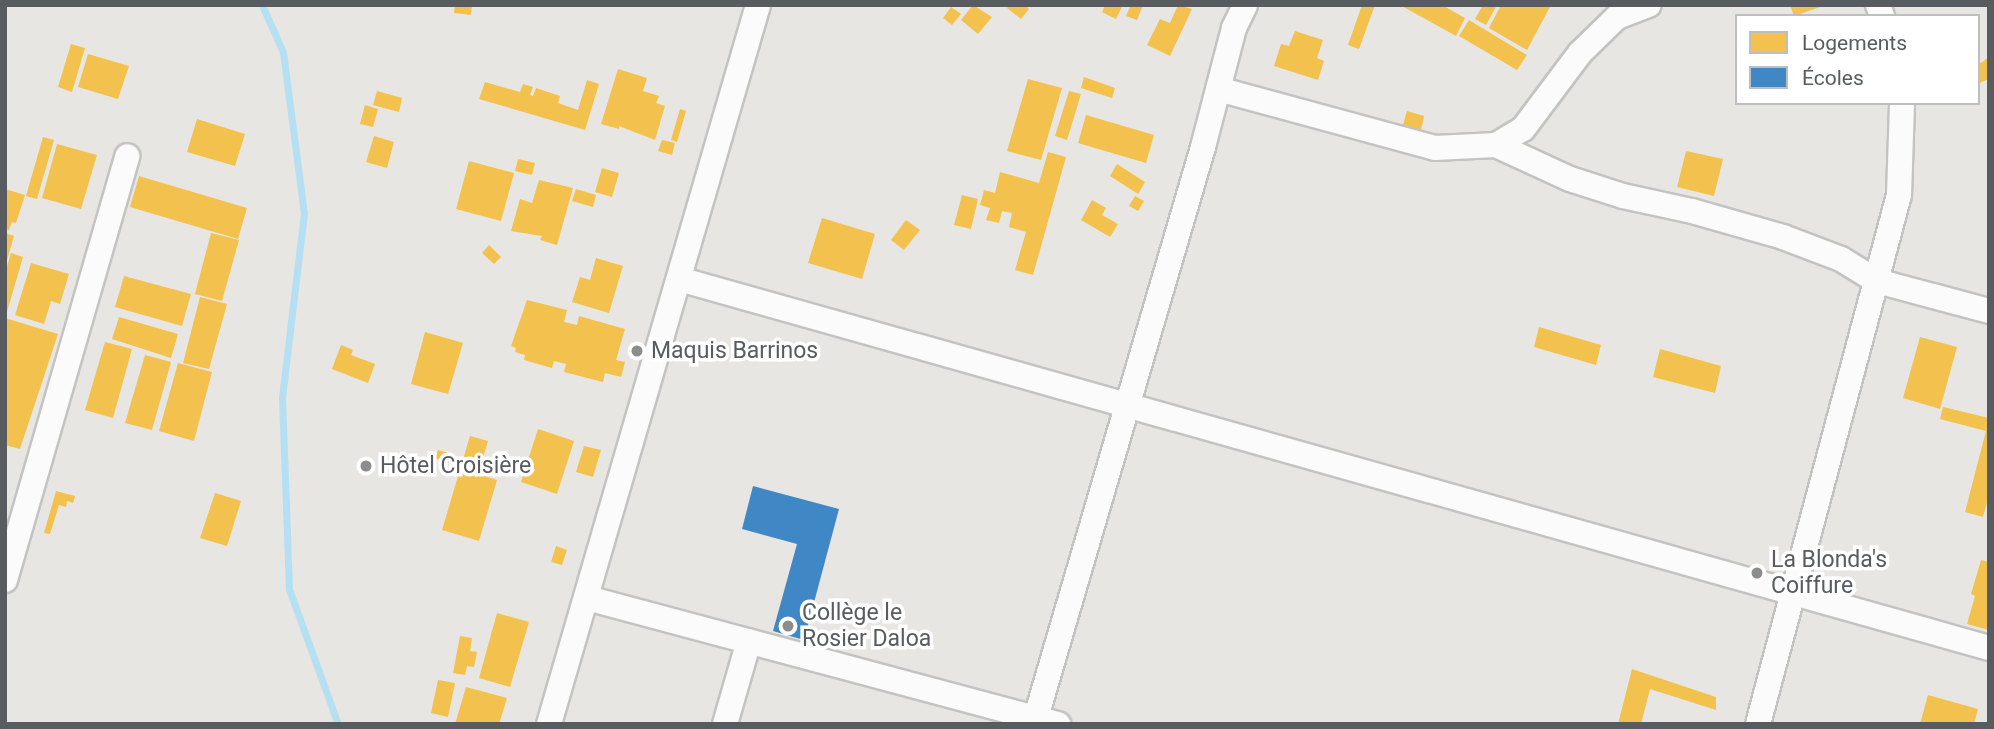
<!DOCTYPE html>
<html>
<head>
<meta charset="utf-8">
<style>
  body { margin:0 }
  #map { position:relative; width:1994px; height:729px; overflow:hidden; background:#e8e6e2; font-family:Roboto,sans-serif }
  div>[style] { position:absolute }
  .homes>* { inset:0; background:#f2c14e }
  .schools>* { inset:0; background:#3f88c5 }
  .stream>* { height:7px; margin:-3.5px; padding:0 3.5px; transform-origin:3.5px; border-radius:3.5px; background:#b5dff3 }
  .roads { filter:drop-shadow(2px 0 #c3c3c2) drop-shadow(-2px 0 #c3c3c2) drop-shadow(0 2px #c3c3c2) drop-shadow(0 -2px #c3c3c2) }
  .street>* { height:24px; margin:-12px; padding:0 12px; transform-origin:12px; border-radius:12px; background:#fcfbfb }
  .dots>* { width:19px; height:19px; translate:-50% -50%; box-sizing:border-box; border:4px solid #fff; border-radius:50% }
  span { translate:-50% -50%; white-space:nowrap; text-align:center; line-height:1.15; -webkit-text-stroke:7px #fff; paint-order:stroke }
  .poi-label { font-size:23px; color:#585c60 }
  .left { translate:0 -50%; text-align:left }
  .frame { position:absolute; inset:0; border:7px solid #585c60; pointer-events:none }
  .legend { position:absolute; left:1735px; top:14px; width:245px; height:91px; box-sizing:border-box; background:#fff; border:2px solid #bcbebf; margin:0; padding:9px 12px; list-style:none; font-size:21px; color:#585c60 }
  .legend li { display:flex; align-items:center; gap:14px; height:35px }
  .legend b { width:35px; border:2px solid #bcbebf }
</style>
</head>
<body>
<div id="map">
  <div class="homes">
    <i style="clip-path:polygon(455px 5px,472px 5px,471px 15px,454px 13px)"></i>
    <i style="clip-path:polygon(973px 5px,992px 17px,978px 34px,961px 20px)"></i>
    <i style="clip-path:polygon(1010px 5px,1025px 5px,1029px 9px,1021px 19px,1007px 8px)"></i>
    <i style="clip-path:polygon(1105px 5px,1123px 5px,1116px 19px,1102px 12px)"></i>
    <i style="clip-path:polygon(1131px 5px,1143px 5px,1137px 20px,1126px 16px)"></i>
    <i style="clip-path:polygon(1178px 5px,1192px 9px,1170px 56px,1147px 45px,1160px 19px,1170px 23px)"></i>
    <i style="clip-path:polygon(1362px 5px,1375px 5px,1359px 49px,1348px 45px)"></i>
    <i style="clip-path:polygon(1400px 5px,1442px 5px,1465px 18px,1456px 36px)"></i>
    <i style="clip-path:polygon(1483px 5px,1497px 5px,1486px 25px,1475px 19px)"></i>
    <i style="clip-path:polygon(1501px 5px,1551px 5px,1527px 50px,1489px 28px)"></i>
    <i style="clip-path:polygon(1790px 5px,1826px 5px,1794px 16px)"></i>
    <i style="clip-path:polygon(951px 7px,961px 14px,952px 25px,943px 18px)"></i>
    <i style="clip-path:polygon(1469px 20px,1527px 55px,1517px 70px,1459px 36px)"></i>
    <i style="clip-path:polygon(1295px 31px,1323px 40px,1317px 58px,1324px 61px,1318px 80px,1274px 66px,1281px 44px,1289px 46px)"></i>
    <i style="clip-path:polygon(71px 44px,85px 48px,72px 92px,58px 87px)"></i>
    <i style="clip-path:polygon(88px 54px,129px 66px,118px 99px,78px 87px)"></i>
    <i style="clip-path:polygon(1989px 57px,1989px 79px,1979px 83px,1978px 65px)"></i>
    <i style="clip-path:polygon(618px 69px,647px 78px,643px 91px,659px 96px,656px 103px,665px 106px,655px 140px,619px 126px,619px 129px,601px 124px)"></i>
    <i style="clip-path:polygon(1084px 77px,1115px 88px,1112px 98px,1081px 88px)"></i>
    <i style="clip-path:polygon(1028px 79px,1062px 88px,1041px 160px,1007px 151px)"></i>
    <i style="clip-path:polygon(587px 80px,599px 84px,585px 130px,479px 99px,485px 82px,520px 92px,523px 84px,533px 87px,530px 95px,533px 96px,536px 88px,560px 96px,558px 103px,578px 110px)"></i>
    <i style="clip-path:polygon(377px 91px,402px 98px,399px 112px,373px 105px)"></i>
    <i style="clip-path:polygon(1069px 91px,1081px 94px,1067px 140px,1055px 136px)"></i>
    <i style="clip-path:polygon(365px 105px,378px 109px,373px 127px,360px 124px)"></i>
    <i style="clip-path:polygon(680px 109px,686px 111px,677px 142px,671px 140px)"></i>
    <i style="clip-path:polygon(1407px 111px,1424px 116px,1421px 130px,1403px 125px)"></i>
    <i style="clip-path:polygon(1086px 115px,1154px 135px,1146px 163px,1078px 143px)"></i>
    <i style="clip-path:polygon(197px 119px,245px 134px,235px 166px,187px 152px)"></i>
    <i style="clip-path:polygon(374px 136px,394px 142px,387px 168px,366px 162px)"></i>
    <i style="clip-path:polygon(43px 137px,54px 140px,37px 199px,26px 196px)"></i>
    <i style="clip-path:polygon(662px 140px,675px 143px,672px 155px,658px 151px)"></i>
    <i style="clip-path:polygon(57px 144px,97px 155px,81px 209px,42px 198px)"></i>
    <i style="clip-path:polygon(1686px 151px,1723px 159px,1714px 196px,1677px 187px)"></i>
    <i style="clip-path:polygon(1048px 152px,1066px 157px,1033px 275px,1015px 270px,1026px 232px,1009px 227px,1012px 213px,1002px 211px,999px 223px,986px 220px,990px 208px,980px 205px,984px 190px,995px 193px,1000px 172px,1039px 183px)"></i>
    <i style="clip-path:polygon(518px 159px,535px 163px,532px 175px,515px 171px)"></i>
    <i style="clip-path:polygon(469px 161px,514px 173px,501px 221px,456px 209px)"></i>
    <i style="clip-path:polygon(1117px 164px,1145px 182px,1138px 194px,1110px 176px)"></i>
    <i style="clip-path:polygon(602px 168px,619px 173px,612px 197px,595px 192px)"></i>
    <i style="clip-path:polygon(139px 176px,247px 208px,238px 239px,130px 207px)"></i>
    <i style="clip-path:polygon(539px 180px,573px 188px,557px 245px,540px 240px,542px 236px,511px 231px,520px 199px,532px 203px)"></i>
    <i style="clip-path:polygon(5px 189px,25px 195px,16px 223px,12px 222px,9px 230px,5px 229px)"></i>
    <i style="clip-path:polygon(576px 189px,596px 195px,593px 207px,572px 201px)"></i>
    <i style="clip-path:polygon(962px 195px,978px 199px,971px 229px,954px 225px)"></i>
    <i style="clip-path:polygon(1135px 196px,1144px 201px,1138px 211px,1129px 206px)"></i>
    <i style="clip-path:polygon(1092px 200px,1106px 208px,1102px 215px,1118px 224px,1110px 237px,1081px 220px)"></i>
    <i style="clip-path:polygon(822px 218px,875px 234px,862px 279px,808px 263px)"></i>
    <i style="clip-path:polygon(906px 220px,920px 230px,904px 250px,891px 240px)"></i>
    <i style="clip-path:polygon(5px 233px,14px 236px,6px 264px,5px 264px)"></i>
    <i style="clip-path:polygon(211px 233px,239px 240px,222px 301px,195px 294px)"></i>
    <i style="clip-path:polygon(489px 245px,501px 257px,494px 264px,482px 253px)"></i>
    <i style="clip-path:polygon(11px 253px,23px 257px,6px 315px,5px 272px)"></i>
    <i style="clip-path:polygon(596px 258px,623px 266px,609px 313px,572px 302px,580px 277px,590px 280px)"></i>
    <i style="clip-path:polygon(31px 263px,69px 274px,60px 304px,51px 301px,44px 324px,15px 315px)"></i>
    <i style="clip-path:polygon(124px 276px,191px 294px,182px 326px,115px 307px)"></i>
    <i style="clip-path:polygon(200px 297px,227px 304px,209px 369px,183px 363px)"></i>
    <i style="clip-path:polygon(527px 300px,567px 310px,564px 322px,577px 325px,579px 316px,625px 329px,616px 360px,625px 362px,621px 377px,605px 373px,603px 382px,564px 372px,566px 364px,554px 361px,552px 368px,524px 360px,525px 355px,515px 352px,516px 348px,511px 346px)"></i>
    <i style="clip-path:polygon(119px 317px,178px 334px,171px 358px,112px 339px)"></i>
    <i style="clip-path:polygon(5px 318px,58px 334px,20px 449px,5px 445px)"></i>
    <i style="clip-path:polygon(1539px 327px,1601px 345px,1596px 365px,1534px 347px)"></i>
    <i style="clip-path:polygon(425px 332px,463px 343px,448px 394px,411px 384px)"></i>
    <i style="clip-path:polygon(1920px 337px,1957px 347px,1940px 409px,1903px 398px)"></i>
    <i style="clip-path:polygon(105px 342px,132px 349px,113px 418px,85px 410px)"></i>
    <i style="clip-path:polygon(341px 345px,353px 350px,351px 355px,375px 364px,368px 383px,332px 369px)"></i>
    <i style="clip-path:polygon(1660px 349px,1721px 366px,1715px 393px,1653px 377px)"></i>
    <i style="clip-path:polygon(145px 355px,171px 362px,152px 430px,125px 423px)"></i>
    <i style="clip-path:polygon(178px 363px,212px 372px,194px 441px,159px 431px)"></i>
    <i style="clip-path:polygon(1943px 407px,1989px 418px,1989px 495px,1983px 517px,1965px 512px,1986px 431px,1940px 419px)"></i>
    <i style="clip-path:polygon(538px 429px,574px 441px,557px 494px,521px 482px)"></i>
    <i style="clip-path:polygon(470px 436px,488px 441px,478px 474px,497px 480px,479px 541px,442px 530px)"></i>
    <i style="clip-path:polygon(584px 446px,601px 450px,593px 477px,576px 472px)"></i>
    <i style="clip-path:polygon(438px 450px,452px 454px,449px 463px,435px 458px)"></i>
    <i style="clip-path:polygon(56px 491px,75px 496px,73px 503px,67px 501px,66px 507px,59px 505px,50px 534px,44px 533px)"></i>
    <i style="clip-path:polygon(215px 493px,241px 501px,227px 546px,200px 538px)"></i>
    <i style="clip-path:polygon(556px 546px,567px 550px,562px 565px,551px 562px)"></i>
    <i style="clip-path:polygon(1981px 560px,1989px 562px,1989px 630px,1967px 624px,1975px 596px,1971px 594px)"></i>
    <i style="clip-path:polygon(497px 613px,529px 622px,510px 687px,479px 678px)"></i>
    <i style="clip-path:polygon(460px 636px,472px 638px,470px 651px,477px 652px,474px 667px,467px 666px,465px 675px,453px 673px)"></i>
    <i style="clip-path:polygon(1632px 669px,1716px 697px,1716px 710px,1650px 689px,1641px 724px,1618px 724px)"></i>
    <i style="clip-path:polygon(438px 680px,455px 683px,448px 717px,431px 713px)"></i>
    <i style="clip-path:polygon(466px 687px,507px 698px,499px 724px,455px 724px)"></i>
    <i style="clip-path:polygon(1928px 695px,1978px 709px,1974px 724px,1920px 724px)"></i>
  </div>
  <div class="schools">
    <i style="clip-path:polygon(753px 486px,839px 509px,804px 640px,773px 631px,797px 544px,742px 529px)"></i>
  </div>
  <div class="stream">
    <i style="left:262px;top:5px;width:51px;rotate:65.9deg"></i>
    <i style="left:283px;top:52px;width:162px;rotate:82.6deg"></i>
    <i style="left:304px;top:213px;width:186px;rotate:96.8deg"></i>
    <i style="left:282px;top:398px;width:191px;rotate:87.9deg"></i>
    <i style="left:289px;top:589px;width:144px;rotate:70.1deg"></i>
  </div>
  <div class="roads">
    <div class="street">
      <i style="left:1878px;top:5px;width:12px;rotate:70deg"></i>
      <i style="left:1218px;top:89px;width:225px;rotate:15.2deg"></i>
      <i style="left:1435px;top:148px;width:61px;rotate:-2.8deg"></i>
      <i style="left:1496px;top:145px;width:31px;rotate:-31deg"></i>
      <i style="left:1523px;top:129px;width:95px;rotate:-53.1deg"></i>
      <i style="left:1580px;top:53px;width:52px;rotate:-44.2deg"></i>
      <i style="left:1617px;top:17px;width:34px;rotate:-21deg"></i>
      <i style="left:1496px;top:145px;width:81px;rotate:24.7deg"></i>
      <i style="left:1570px;top:179px;width:56px;rotate:17.8deg"></i>
      <i style="left:1623px;top:196px;width:71px;rotate:12.3deg"></i>
      <i style="left:1692px;top:211px;width:95px;rotate:15.9deg"></i>
      <i style="left:1783px;top:237px;width:62px;rotate:20.8deg"></i>
      <i style="left:1841px;top:259px;width:42px;rotate:31.4deg"></i>
      <i style="left:1877px;top:281px;width:116px;rotate:15deg"></i>
      <i style="left:679px;top:279px;width:1361px;rotate:15.73deg"></i>
      <i style="left:5px;top:580px;width:441px;rotate:-73.9deg"></i>
      <i style="left:587px;top:598px;width:488px;rotate:15deg"></i>
      <i style="left:549px;top:724px;width:749px;rotate:-73.79deg"></i>
      <i style="left:725px;top:724px;width:86px;rotate:-73.9deg"></i>
      <i style="left:1034px;top:724px;width:601px;rotate:-73.67deg"></i>
      <i style="left:1203px;top:147px;width:123px;rotate:-75.4deg"></i>
      <i style="left:1234px;top:28px;width:25px;rotate:-64deg"></i>
      <i style="left:1758px;top:724px;width:547px;rotate:-75.08deg"></i>
      <i style="left:1899px;top:195px;width:92px;rotate:-88.1deg"></i>
    </div>
  </div>
  <div class="dots">
    <i style="left:637px;top:351px;background:#8a8c8e"></i>
    <i style="left:366px;top:466px;background:#8a8c8e"></i>
    <i style="left:1757px;top:573px;background:#8a8c8e"></i>
    <i style="left:788px;top:626px;background:#8a8c8e"></i>
  </div>
  <div class="poi-label">
    <span class="left" style="left:651px;top:351px">Maquis Barrinos</span>
    <span class="left" style="left:380px;top:466px">Hôtel Croisière</span>
    <span class="left" style="left:1771px;top:573px">La Blonda's<br>Coiffure</span>
    <span class="left" style="left:802px;top:626px">Collège le<br>Rosier Daloa</span>
  </div>
  <div class="frame"></div>
  <ul class="legend">
  <li><b style="height:19px;background:#f2c14e"></b>Logements</li>
  <li><b style="height:19px;background:#3f88c5"></b>Écoles</li>
  </ul>
</div>
</body>
</html>
